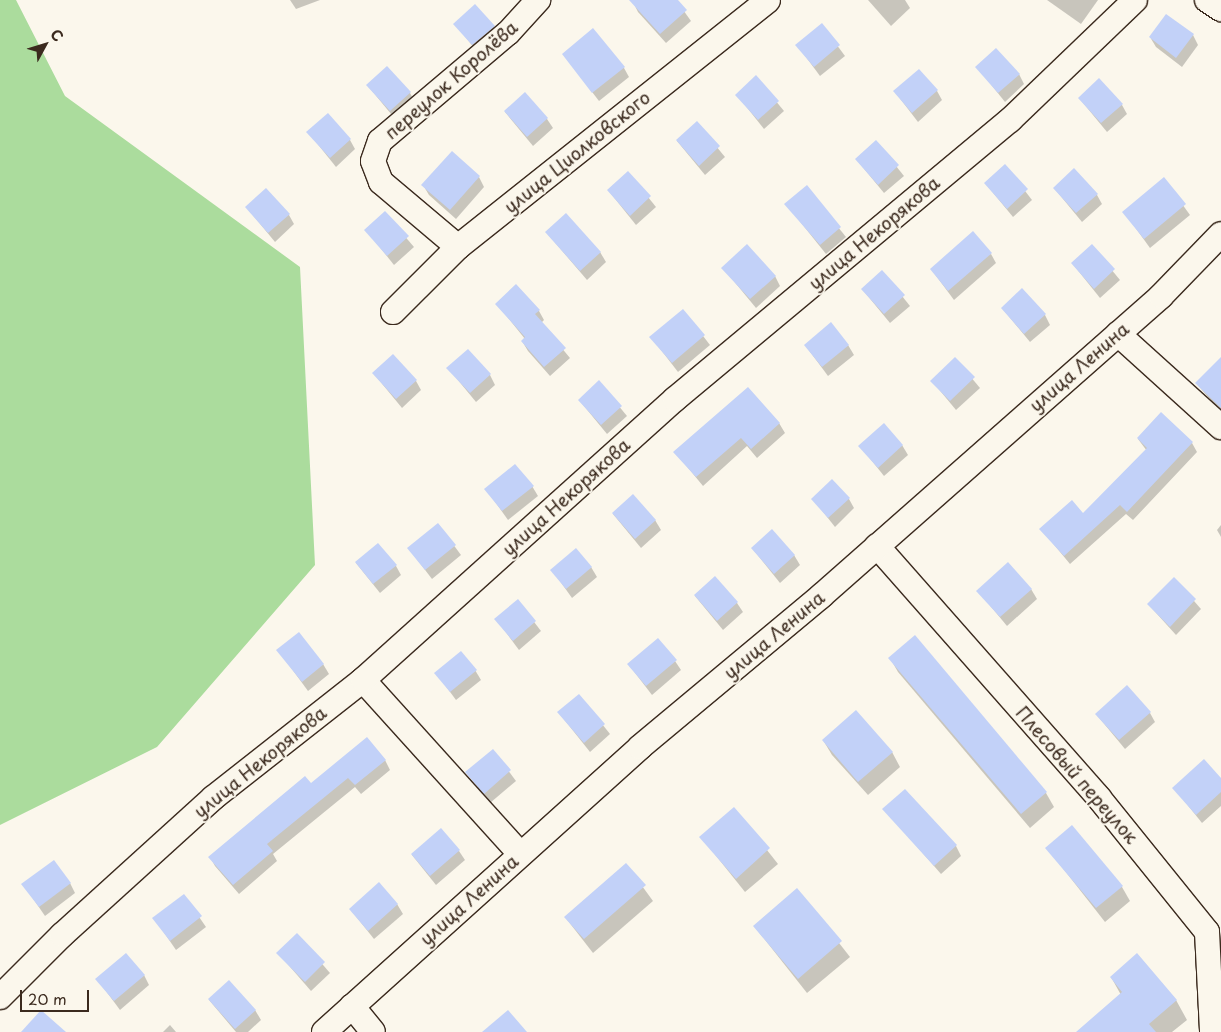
<!DOCTYPE html>
<html>
<head>
<meta charset="utf-8">
<style>
  body { margin:0 }
  #map { position:relative; width:1221px; height:1032px; overflow:hidden; background:#fbf7ec; font-family:"Playpen Sans",sans-serif }
  div>[style] { position:absolute }
  .green>* { inset:0; background:#abdc9d }
  .shadow>* { inset:0; background:#0003 }
  .building>* { inset:0; background:#c2d1f8 }
  .roads { filter:drop-shadow(1px 0 #3b2a1e) drop-shadow(-1px 0 #3b2a1e) drop-shadow(0 1px #3b2a1e) drop-shadow(0 -1px #3b2a1e) }
  .minor>* { height:24px; margin:-12px; padding:0 12px; transform-origin:12px; border-radius:12px; background:#fbf7ec }
  span { translate:-50% -50%; white-space:nowrap; text-align:center; line-height:1.15; -webkit-text-stroke:4px #fbf7ec; paint-order:stroke }
  .street-label { font-size:18px; color:#3b2a1e }
  .north { position:absolute; left:20px; top:20px; width:50px; height:50px; -webkit-text-stroke:4px #fbf7ec; paint-order:stroke; rotate:51deg; font-size:14px; font-weight:700; line-height:20px; text-align:center; color:#3b2a1e }
  .north::after { content:''; display:block; margin:auto; width:18px; height:22px; background:#3b2a1e; clip-path:polygon(50% 0,100% 100%,50% 72%,0 100%) }
  .scale { position:absolute; left:20px; top:990px; width:69px; height:22px; box-sizing:border-box; border:2px solid #3b2a1e; border-top:0; padding-left:6px; font-size:15px; line-height:18px; white-space:nowrap; color:#3b2a1e; -webkit-text-stroke:4px #fbf7ec; paint-order:stroke }
</style>
</head>
<body>
<div id="map">
  <div class="green">
    <i style="clip-path:polygon(0 0,16px 0,65px 96px,300px 267px,315px 565px,157px 747px,0 825px)"></i>
  </div>
  <div class="shadow">
    <i style="clip-path:polygon(290px 0,320px 0,296px 9px)"></i>
    <i style="clip-path:polygon(635px 0,676px 0,691px 21px,666px 43px,638px 12px,633px 2px)"></i>
    <i style="clip-path:polygon(868px 0,905px 0,910px 8px,891px 26px)"></i>
    <i style="clip-path:polygon(1047px 0,1098px 0,1081px 24px)"></i>
    <i style="clip-path:polygon(455px 24px,494px 27px,499px 37px,479px 54px)"></i>
    <i style="clip-path:polygon(822px 25px,845px 56px,820px 76px,797px 45px)"></i>
    <i style="clip-path:polygon(1193px 35px,1198px 45px,1182px 67px,1156px 47px,1150px 37px)"></i>
    <i style="clip-path:polygon(563px 54px,624px 68px,629px 77px,599px 101px)"></i>
    <i style="clip-path:polygon(977px 67px,1019px 74px,1024px 84px,1005px 102px)"></i>
    <i style="clip-path:polygon(756px 77px,784px 111px,764px 129px,737px 95px)"></i>
    <i style="clip-path:polygon(368px 86px,410px 93px,415px 102px,396px 120px)"></i>
    <i style="clip-path:polygon(937px 91px,942px 100px,918px 122px,895px 92px)"></i>
    <i style="clip-path:polygon(1079px 98px,1122px 105px,1127px 114px,1107px 132px)"></i>
    <i style="clip-path:polygon(505px 112px,547px 119px,553px 128px,533px 146px)"></i>
    <i style="clip-path:polygon(697px 123px,725px 157px,705px 175px,677px 141px)"></i>
    <i style="clip-path:polygon(308px 132px,350px 140px,355px 149px,336px 167px)"></i>
    <i style="clip-path:polygon(876px 141px,904px 176px,884px 193px,856px 159px)"></i>
    <i style="clip-path:polygon(1005px 165px,1032px 200px,1013px 217px,985px 183px)"></i>
    <i style="clip-path:polygon(628px 172px,656px 207px,636px 225px,608px 190px)"></i>
    <i style="clip-path:polygon(479px 177px,484px 187px,456px 219px,429px 195px,423px 185px)"></i>
    <i style="clip-path:polygon(1164px 179px,1190px 215px,1150px 248px,1124px 212px)"></i>
    <i style="clip-path:polygon(806px 187px,846px 237px,826px 254px,786px 204px)"></i>
    <i style="clip-path:polygon(1054px 188px,1097px 195px,1102px 204px,1082px 222px)"></i>
    <i style="clip-path:polygon(247px 208px,289px 215px,294px 224px,275px 242px)"></i>
    <i style="clip-path:polygon(385px 213px,414px 247px,394px 265px,366px 230px)"></i>
    <i style="clip-path:polygon(546px 232px,600px 252px,606px 262px,587px 280px)"></i>
    <i style="clip-path:polygon(1092px 246px,1120px 280px,1100px 298px,1072px 263px)"></i>
    <i style="clip-path:polygon(991px 254px,996px 263px,954px 300px,931px 269px)"></i>
    <i style="clip-path:polygon(723px 268px,775px 276px,780px 286px,756px 308px)"></i>
    <i style="clip-path:polygon(882px 271px,910px 306px,890px 323px,862px 289px)"></i>
    <i style="clip-path:polygon(497px 304px,539px 311px,544px 320px,541px 323px,570px 358px,550px 376px,528px 351px,522px 341px,525px 339px)"></i>
    <i style="clip-path:polygon(1002px 308px,1045px 315px,1050px 325px,1030px 342px)"></i>
    <i style="clip-path:polygon(683px 310px,710px 345px,678px 372px,651px 337px)"></i>
    <i style="clip-path:polygon(805px 345px,848px 345px,854px 355px,828px 376px)"></i>
    <i style="clip-path:polygon(955px 358px,980px 388px,956px 410px,932px 381px)"></i>
    <i style="clip-path:polygon(1221px 359px,1221px 412px,1196px 383px)"></i>
    <i style="clip-path:polygon(448px 368px,490px 375px,495px 385px,476px 402px)"></i>
    <i style="clip-path:polygon(374px 374px,416px 381px,421px 390px,402px 408px)"></i>
    <i style="clip-path:polygon(599px 382px,627px 416px,607px 434px,579px 400px)"></i>
    <i style="clip-path:polygon(779px 423px,785px 433px,757px 458px,747px 446px,703px 486px,675px 452px)"></i>
    <i style="clip-path:polygon(1138px 439px,1192px 443px,1197px 452px,1133px 520px,1126px 514px,1070px 564px,1041px 529px,1083px 514px,1147px 451px)"></i>
    <i style="clip-path:polygon(902px 445px,908px 455px,884px 476px,860px 446px)"></i>
    <i style="clip-path:polygon(532px 486px,538px 496px,508px 520px,486px 489px)"></i>
    <i style="clip-path:polygon(813px 499px,849px 499px,854px 508px,835px 527px)"></i>
    <i style="clip-path:polygon(613px 514px,655px 520px,661px 530px,641px 548px)"></i>
    <i style="clip-path:polygon(438px 524px,461px 555px,432px 579px,409px 549px)"></i>
    <i style="clip-path:polygon(1221px 525px,1221px 537px,1217px 530px)"></i>
    <i style="clip-path:polygon(752px 548px,794px 555px,800px 565px,780px 583px)"></i>
    <i style="clip-path:polygon(356px 563px,396px 566px,401px 575px,380px 593px)"></i>
    <i style="clip-path:polygon(591px 567px,597px 577px,572px 598px,552px 570px)"></i>
    <i style="clip-path:polygon(1174px 578px,1201px 609px,1176px 635px,1148px 604px)"></i>
    <i style="clip-path:polygon(1031px 589px,1037px 599px,1007px 626px,978px 591px)"></i>
    <i style="clip-path:polygon(695px 596px,737px 603px,743px 612px,723px 630px)"></i>
    <i style="clip-path:polygon(518px 601px,541px 631px,519px 650px,496px 619px)"></i>
    <i style="clip-path:polygon(278px 650px,323px 664px,329px 674px,308px 691px)"></i>
    <i style="clip-path:polygon(890px 658px,1046px 793px,1054px 807px,1030px 828px,898px 672px)"></i>
    <i style="clip-path:polygon(675px 661px,681px 670px,652px 695px,629px 665px)"></i>
    <i style="clip-path:polygon(475px 670px,481px 680px,456px 700px,436px 673px)"></i>
    <i style="clip-path:polygon(579px 695px,610px 734px,590px 752px,559px 713px)"></i>
    <i style="clip-path:polygon(1150px 713px,1155px 722px,1125px 749px,1096px 714px)"></i>
    <i style="clip-path:polygon(823px 740px,892px 752px,900px 767px,868px 795px,832px 755px)"></i>
    <i style="clip-path:polygon(493px 750px,516px 781px,490px 803px,467px 773px)"></i>
    <i style="clip-path:polygon(385px 760px,390px 770px,361px 794px,355px 787px,273px 854px,277px 861px,239px 894px,215px 866px,210px 857px,311px 785px)"></i>
    <i style="clip-path:polygon(1221px 780px,1221px 806px,1202px 823px,1174px 788px)"></i>
    <i style="clip-path:polygon(734px 808px,778px 864px,745px 892px,701px 837px)"></i>
    <i style="clip-path:polygon(884px 809px,956px 846px,961px 856px,941px 874px)"></i>
    <i style="clip-path:polygon(1047px 848px,1122px 887px,1130px 901px,1105px 922px)"></i>
    <i style="clip-path:polygon(459px 851px,465px 860px,436px 885px,412px 855px)"></i>
    <i style="clip-path:polygon(626px 864px,653px 901px,593px 953px,565px 917px)"></i>
    <i style="clip-path:polygon(70px 883px,75px 893px,45px 916px,23px 884px)"></i>
    <i style="clip-path:polygon(797px 889px,850px 957px,807px 993px,754px 926px)"></i>
    <i style="clip-path:polygon(184px 895px,206px 927px,176px 950px,154px 918px)"></i>
    <i style="clip-path:polygon(397px 904px,403px 914px,374px 939px,350px 909px)"></i>
    <i style="clip-path:polygon(297px 935px,330px 973px,311px 991px,278px 953px)"></i>
    <i style="clip-path:polygon(144px 975px,149px 985px,120px 1010px,97px 979px)"></i>
    <i style="clip-path:polygon(1111px 977px,1176px 1000px,1187px 1020px,1172px 1032px,1078px 1032px,1121px 995px)"></i>
    <i style="clip-path:polygon(209px 1000px,255px 1010px,261px 1020px,248px 1032px,236px 1032px)"></i>
    <i style="clip-path:polygon(170px 1025px,176px 1032px,163px 1032px)"></i>
  </div>
  <div class="building">
    <i style="clip-path:polygon(629px 0,678px 0,687px 10px,660px 34px)"></i>
    <i style="clip-path:polygon(475px 4px,495px 26px,472px 45px,453px 24px)"></i>
    <i style="clip-path:polygon(1166px 14px,1194px 34px,1176px 58px,1149px 37px)"></i>
    <i style="clip-path:polygon(822px 23px,840px 45px,814px 67px,795px 45px)"></i>
    <i style="clip-path:polygon(593px 28px,625px 67px,592px 93px,562px 54px)"></i>
    <i style="clip-path:polygon(996px 48px,1020px 74px,998px 93px,975px 67px)"></i>
    <i style="clip-path:polygon(387px 66px,411px 92px,390px 111px,366px 85px)"></i>
    <i style="clip-path:polygon(919px 69px,938px 90px,912px 113px,893px 91px)"></i>
    <i style="clip-path:polygon(756px 75px,779px 101px,758px 120px,735px 95px)"></i>
    <i style="clip-path:polygon(1099px 78px,1123px 104px,1101px 123px,1078px 98px)"></i>
    <i style="clip-path:polygon(525px 92px,548px 118px,527px 137px,504px 111px)"></i>
    <i style="clip-path:polygon(328px 113px,351px 139px,330px 158px,306px 132px)"></i>
    <i style="clip-path:polygon(697px 121px,720px 146px,699px 166px,676px 140px)"></i>
    <i style="clip-path:polygon(876px 140px,899px 165px,878px 185px,855px 159px)"></i>
    <i style="clip-path:polygon(452px 151px,480px 176px,450px 210px,421px 185px)"></i>
    <i style="clip-path:polygon(1005px 164px,1028px 189px,1007px 209px,984px 183px)"></i>
    <i style="clip-path:polygon(1074px 168px,1098px 194px,1076px 213px,1053px 188px)"></i>
    <i style="clip-path:polygon(628px 171px,651px 196px,630px 216px,607px 190px)"></i>
    <i style="clip-path:polygon(1164px 177px,1186px 204px,1144px 239px,1122px 212px)"></i>
    <i style="clip-path:polygon(807px 185px,841px 227px,820px 245px,784px 204px)"></i>
    <i style="clip-path:polygon(266px 188px,290px 214px,268px 233px,245px 207px)"></i>
    <i style="clip-path:polygon(385px 211px,409px 236px,387px 256px,364px 230px)"></i>
    <i style="clip-path:polygon(566px 213px,601px 252px,580px 271px,545px 232px)"></i>
    <i style="clip-path:polygon(973px 231px,992px 253px,948px 291px,930px 269px)"></i>
    <i style="clip-path:polygon(747px 244px,776px 276px,750px 299px,721px 268px)"></i>
    <i style="clip-path:polygon(1092px 244px,1115px 269px,1094px 289px,1071px 263px)"></i>
    <i style="clip-path:polygon(882px 270px,905px 295px,884px 314px,861px 289px)"></i>
    <i style="clip-path:polygon(516px 284px,540px 310px,535px 314px,566px 348px,544px 367px,521px 341px,525px 337px,495px 304px)"></i>
    <i style="clip-path:polygon(1022px 288px,1046px 314px,1024px 334px,1001px 308px)"></i>
    <i style="clip-path:polygon(683px 309px,705px 335px,672px 363px,649px 337px)"></i>
    <i style="clip-path:polygon(831px 322px,849px 345px,822px 367px,804px 345px)"></i>
    <i style="clip-path:polygon(468px 349px,491px 374px,470px 393px,446px 368px)"></i>
    <i style="clip-path:polygon(393px 354px,417px 380px,396px 399px,372px 373px)"></i>
    <i style="clip-path:polygon(955px 357px,975px 377px,950px 401px,930px 381px)"></i>
    <i style="clip-path:polygon(1221px 357px,1221px 408px,1195px 383px)"></i>
    <i style="clip-path:polygon(599px 380px,622px 406px,601px 425px,578px 400px)"></i>
    <i style="clip-path:polygon(748px 387px,780px 423px,751px 449px,741px 438px,696px 477px,673px 452px)"></i>
    <i style="clip-path:polygon(1161px 412px,1193px 442px,1127px 512px,1120px 505px,1064px 556px,1039px 529px,1072px 500px,1083px 513px,1147px 448px,1137px 438px)"></i>
    <i style="clip-path:polygon(884px 423px,903px 445px,878px 468px,858px 446px)"></i>
    <i style="clip-path:polygon(515px 464px,534px 486px,502px 511px,484px 489px)"></i>
    <i style="clip-path:polygon(832px 479px,850px 498px,828px 518px,811px 499px)"></i>
    <i style="clip-path:polygon(633px 494px,656px 520px,635px 539px,612px 513px)"></i>
    <i style="clip-path:polygon(438px 523px,456px 545px,425px 570px,407px 548px)"></i>
    <i style="clip-path:polygon(772px 529px,795px 555px,774px 574px,751px 548px)"></i>
    <i style="clip-path:polygon(378px 543px,397px 565px,373px 584px,355px 562px)"></i>
    <i style="clip-path:polygon(576px 548px,592px 567px,566px 589px,550px 570px)"></i>
    <i style="clip-path:polygon(1008px 562px,1032px 589px,1000px 617px,976px 591px)"></i>
    <i style="clip-path:polygon(715px 576px,738px 602px,717px 621px,694px 595px)"></i>
    <i style="clip-path:polygon(1174px 577px,1196px 599px,1170px 627px,1147px 604px)"></i>
    <i style="clip-path:polygon(518px 599px,536px 621px,513px 641px,494px 619px)"></i>
    <i style="clip-path:polygon(299px 632px,324px 664px,302px 682px,276px 650px)"></i>
    <i style="clip-path:polygon(915px 635px,1047px 792px,1021px 814px,888px 658px)"></i>
    <i style="clip-path:polygon(658px 638px,677px 660px,646px 686px,627px 664px)"></i>
    <i style="clip-path:polygon(461px 651px,477px 670px,450px 692px,434px 673px)"></i>
    <i style="clip-path:polygon(1127px 685px,1151px 712px,1119px 740px,1095px 714px)"></i>
    <i style="clip-path:polygon(579px 694px,605px 724px,584px 743px,557px 712px)"></i>
    <i style="clip-path:polygon(856px 710px,893px 752px,858px 782px,822px 740px)"></i>
    <i style="clip-path:polygon(367px 737px,386px 760px,355px 785px,348px 778px,267px 844px,273px 851px,233px 885px,208px 857px,305px 776px,311px 783px)"></i>
    <i style="clip-path:polygon(493px 749px,511px 770px,484px 794px,465px 772px)"></i>
    <i style="clip-path:polygon(1204px 759px,1221px 778px,1221px 792px,1196px 815px,1172px 788px)"></i>
    <i style="clip-path:polygon(905px 789px,957px 845px,934px 866px,882px 809px)"></i>
    <i style="clip-path:polygon(734px 807px,770px 848px,736px 879px,699px 837px)"></i>
    <i style="clip-path:polygon(1072px 825px,1123px 886px,1096px 908px,1045px 848px)"></i>
    <i style="clip-path:polygon(441px 828px,460px 850px,430px 876px,411px 854px)"></i>
    <i style="clip-path:polygon(54px 860px,71px 883px,39px 907px,21px 884px)"></i>
    <i style="clip-path:polygon(626px 863px,646px 885px,584px 939px,564px 917px)"></i>
    <i style="clip-path:polygon(379px 882px,398px 904px,368px 931px,349px 909px)"></i>
    <i style="clip-path:polygon(797px 888px,842px 941px,798px 979px,753px 926px)"></i>
    <i style="clip-path:polygon(184px 894px,202px 916px,170px 941px,152px 918px)"></i>
    <i style="clip-path:polygon(297px 933px,325px 962px,305px 982px,276px 953px)"></i>
    <i style="clip-path:polygon(126px 953px,145px 975px,114px 1001px,95px 979px)"></i>
    <i style="clip-path:polygon(1137px 953px,1177px 1000px,1149px 1024px,1156px 1032px,1076px 1032px,1122px 992px,1110px 977px)"></i>
    <i style="clip-path:polygon(229px 980px,256px 1010px,235px 1029px,208px 999px)"></i>
    <i style="clip-path:polygon(41px 1010px,66px 1032px,21px 1032px)"></i>
    <i style="clip-path:polygon(508px 1010px,527px 1032px,482px 1032px)"></i>
  </div>
  <div class="roads">
    <div class="minor">
      <i style="left:1207px;top:0;width:17px;rotate:33deg"></i>
      <i style="left:458px;top:247px;width:101px;rotate:-139.8deg"></i>
      <i style="left:381px;top:182px;width:22px;rotate:-111deg"></i>
      <i style="left:373px;top:161px;width:21px;rotate:-71deg"></i>
      <i style="left:380px;top:141px;width:167px;rotate:-40.2deg"></i>
      <i style="left:508px;top:33px;width:45px;rotate:-47.7deg"></i>
      <i style="left:393px;top:312px;width:92px;rotate:-45deg"></i>
      <i style="left:458px;top:247px;width:396px;rotate:-38.5deg"></i>
      <i style="left:1118px;top:334px;width:139px;rotate:42.1deg"></i>
      <i style="left:877px;top:546px;width:336px;rotate:48.6deg"></i>
      <i style="left:1099px;top:798px;width:172px;rotate:51.1deg"></i>
      <i style="left:1207px;top:932px;width:100px;rotate:87.1deg"></i>
      <i style="left:363px;top:680px;width:234px;rotate:47.9deg"></i>
      <i style="left:0;top:997px;width:88px;rotate:-45deg"></i>
      <i style="left:62px;top:935px;width:204px;rotate:-42.2deg"></i>
      <i style="left:213px;top:798px;width:191px;rotate:-38.2deg"></i>
      <i style="left:363px;top:680px;width:420px;rotate:-42deg"></i>
      <i style="left:675px;top:399px;width:436px;rotate:-39.8deg"></i>
      <i style="left:1010px;top:120px;width:173px;rotate:-43.8deg"></i>
      <i style="left:352px;top:1006px;width:33px;rotate:51deg"></i>
      <i style="left:324px;top:1032px;width:426px;rotate:-42deg"></i>
      <i style="left:640px;top:747px;width:236px;rotate:-39.8deg"></i>
      <i style="left:821px;top:596px;width:453px;rotate:-41.4deg"></i>
      <i style="left:1161px;top:296px;width:86px;rotate:-45.9deg"></i>
    </div>
  </div>
  <div class="street-label">
    <span style="left:451px;top:80px;rotate:-41deg">переулок Королёва</span>
    <span style="left:577px;top:152px;rotate:-39deg">улица Циолковского</span>
    <span style="left:874px;top:233px;rotate:-40deg">улица Некорякова</span>
    <span style="left:1079px;top:367px;rotate:-41deg">улица Ленина</span>
    <span style="left:566px;top:497px;rotate:-42deg">улица Некорякова</span>
    <span style="left:774px;top:635px;rotate:-40deg">улица Ленина</span>
    <span style="left:260px;top:762px;rotate:-39deg">улица Некорякова</span>
    <span style="left:1077px;top:775px;rotate:49deg">Плесовый переулок</span>
    <span style="left:469px;top:900px;rotate:-42deg">улица Ленина</span>
  </div>
  <div class="north">С</div>
  <div class="scale">20 m</div>
</div>
</body>
</html>
